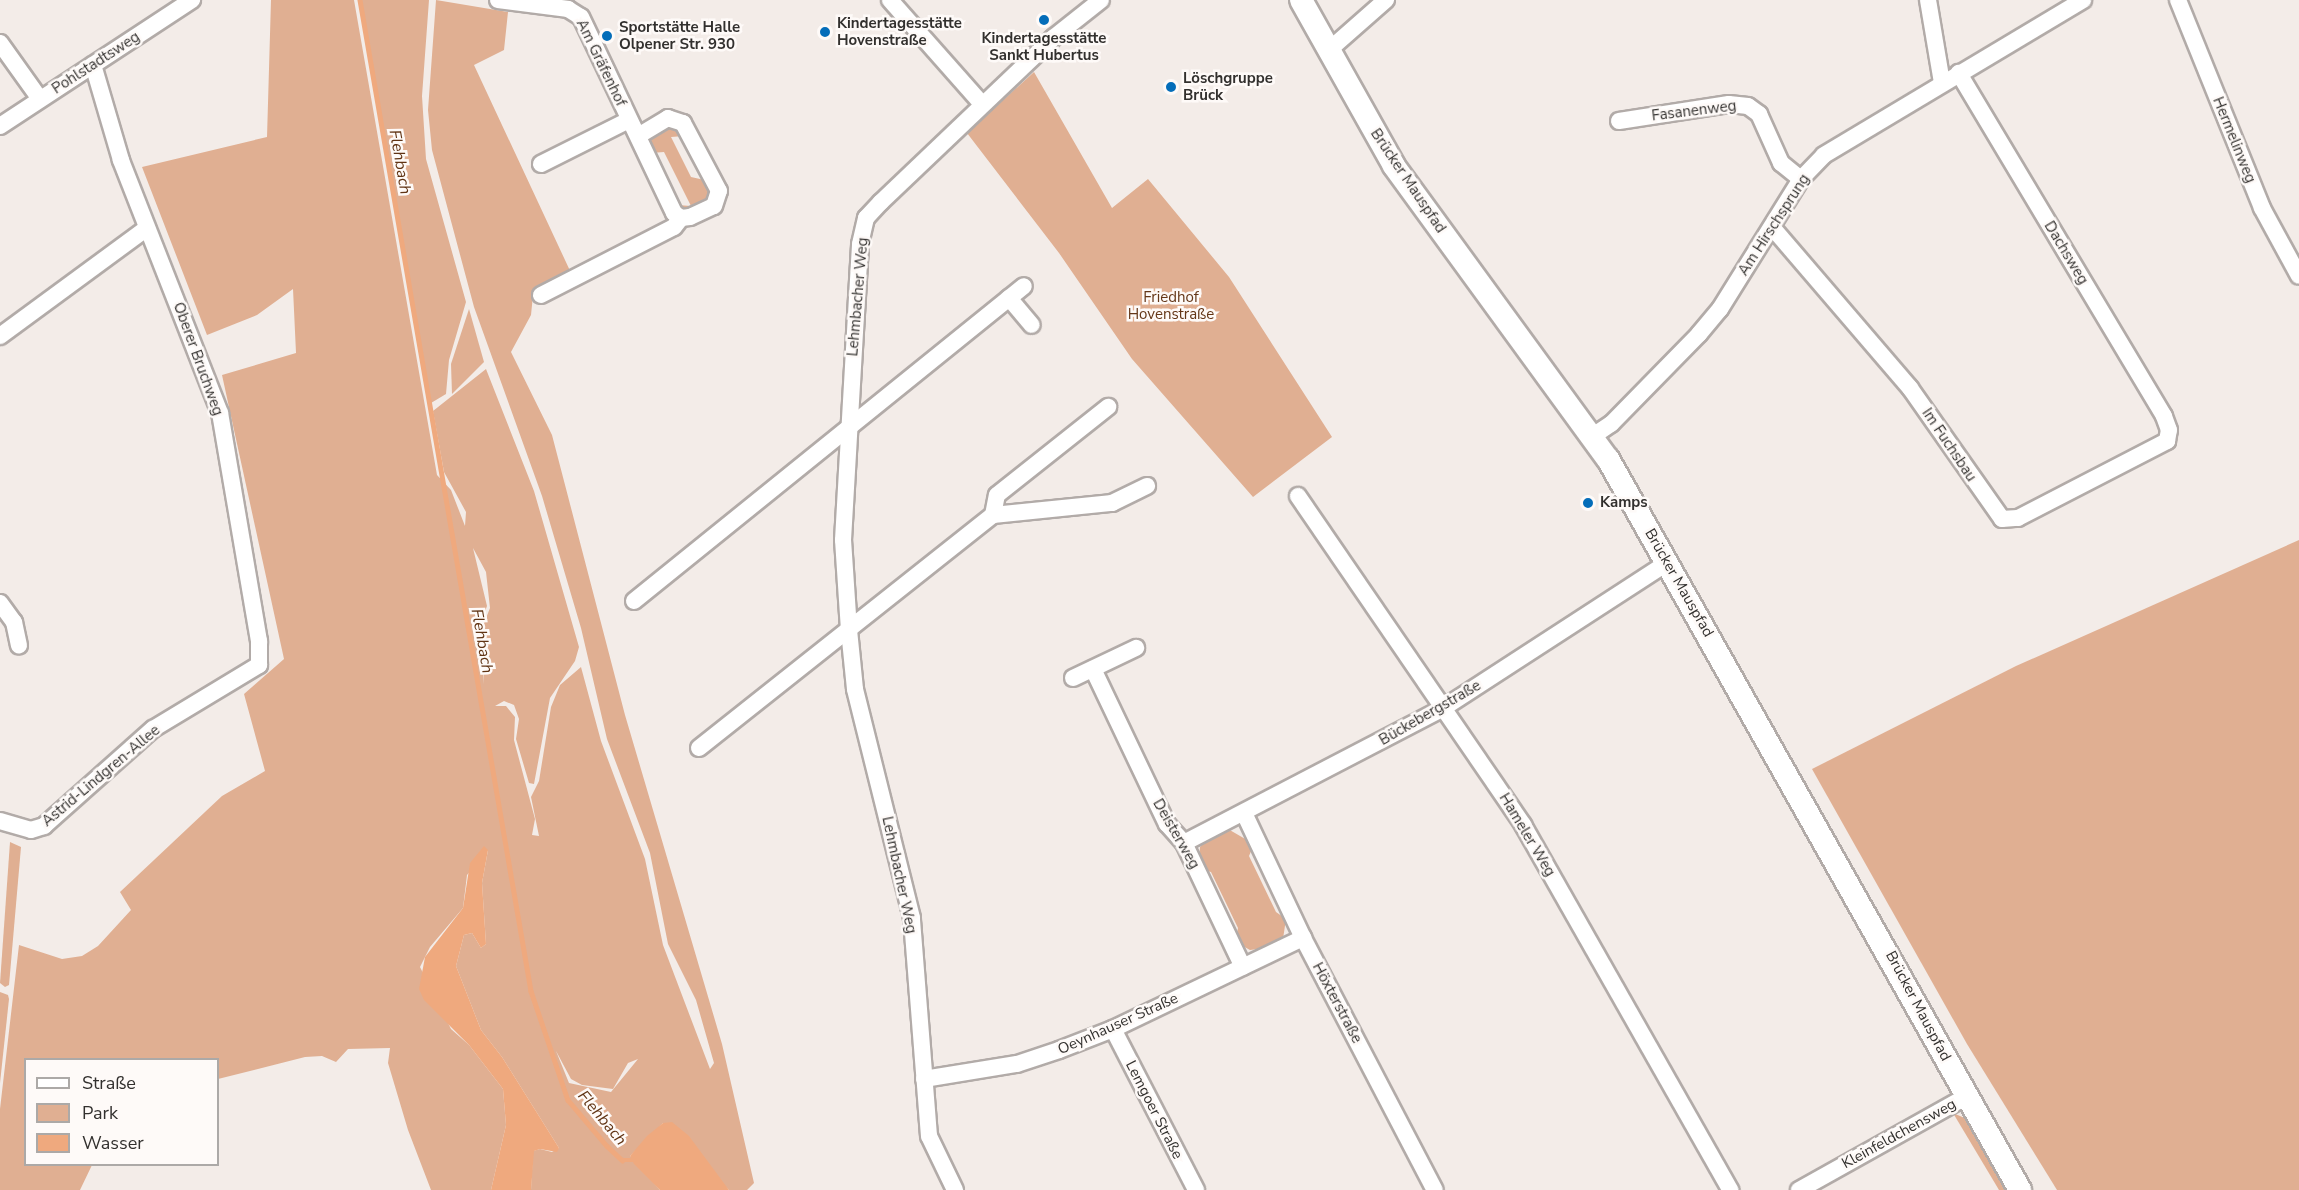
<!DOCTYPE html>
<html>
<head>
<meta charset="utf-8">
<style>
  body { margin:0 }
  #map { position:relative; width:2299px; height:1190px; overflow:hidden; background:#f3ece8; font-family:"Nunito Sans",sans-serif }
  div>[style] { position:absolute }
  .green>* { inset:0; background:#e0af92 }
  .water>* { inset:0; background:#efa97e }
  .stream>* { height:4.5px; margin:-2.25px; padding:0 2.25px; transform-origin:2.25px; border-radius:2.25px; background:#efa97e }
  .roads { filter:drop-shadow(2px 0 #b2aba8) drop-shadow(-2px 0 #b2aba8) drop-shadow(0 2px #b2aba8) drop-shadow(0 -2px #b2aba8) }
  .minor>* { height:16px; margin:-8px; padding:0 8px; transform-origin:8px; border-radius:8px; background:#fff }
  .secondary>* { height:22px; margin:-11px; padding:0 11px; transform-origin:11px; border-radius:11px; background:#fff }
  .dots>* { width:16px; height:16px; translate:-50% -50%; box-sizing:border-box; border:3px solid #fefaf8; border-radius:50% }
  span { translate:-50% -50%; white-space:nowrap; text-align:center; line-height:1.15; -webkit-text-stroke:5px #fefaf8; paint-order:stroke }
  .poi-label { font-size:15px; color:#32302e; font-weight:700 }
  .left { translate:0 -50%; text-align:left }
  .street-label { font-size:15px; color:#32302e }
  .park-label { font-size:15px; color:#643617 }
  .water-label { font-size:16px; color:#613414; font-style:italic }
  .legend { position:absolute; left:24px; top:1058px; width:195px; height:108px; box-sizing:border-box; background:#fefaf8; border:2px solid #aca9a7; margin:0; padding:8px 10px; list-style:none; font-size:18px; color:#32302e }
  .legend li { display:flex; align-items:center; gap:12px; height:30px }
  .legend b { width:30px; border:2px solid #aca9a7 }
</style>
</head>
<body>
<div id="map">
  <div class="green">
    <i style="clip-path:polygon(evenodd,271px 0,354px 0,437px 475px,451px 490px,465px 526px,466px 512px,444px 472px,433px 411px,486px 369px,534px 491px,579px 647px,575px 661px,550px 698px,534px 784px,529px 783px,516px 739px,519px 719px,514px 705px,504px 701px,495px 706px,506px 706px,515px 717px,514px 740px,535px 819px,532px 835px,539px 836px,531px 797px,539px 781px,551px 707px,560px 685px,581px 667px,601px 741px,645px 859px,663px 945px,710px 1069px,714px 1063px,696px 1000px,668px 944px,650px 853px,607px 739px,581px 628px,542px 496px,474px 307px,432px 150px,428px 110px,436px 0,508px 12px,504px 50px,474px 65px,572px 275px,533px 295px,531px 315px,511px 352px,552px 435px,625px 715px,722px 1044px,754px 1183px,747px 1190px,729px 1190px,663px 1123px,630px 1156px,660px 1190px,531px 1190px,533px 1151px,540px 1149px,552px 1152px,559px 1148px,502px 1057px,481px 1030px,456px 966px,464px 935px,472px 933px,481px 948px,486px 944px,482px 883px,488px 850px,467px 875px,463px 908px,430px 947px,420px 967px,451px 1029px,469px 1045px,503px 1089px,506px 1125px,491px 1190px,431px 1190px,408px 1130px,388px 1063px,390px 1048px,348px 1049px,336px 1062px,322px 1056px,305px 1057px,218px 1079px,218px 1060px,26px 1060px,26px 1164px,92px 1165px,80px 1190px,0 1190px,0 1109px,19px 945px,62px 959px,82px 956px,98px 946px,131px 910px,120px 892px,222px 796px,265px 771px,244px 694px,284px 659px,222px 375px,296px 353px,293px 289px,257px 315px,207px 335px,142px 167px,267px 137px,271px 0,473px 548px,486px 572px,490px 608px,481px 631px,484px 684px,478px 631px,487px 606px,473px 548px,271px 0,556px 1051px,571px 1079px,582px 1085px,613px 1089px,628px 1063px,638px 1059px,611px 1092px,569px 1083px,556px 1051px)"></i>
    <i style="clip-path:polygon(361px 0,429px 0,422px 96px,426px 159px,466px 302px,449px 360px,446px 394px,431px 403px)"></i>
    <i style="clip-path:polygon(1034px 72px,1112px 208px,1148px 179px,1229px 277px,1332px 437px,1253px 497px,1132px 359px,1059px 253px,967px 133px)"></i>
    <i style="clip-path:polygon(672px 125px,684px 136px,671px 137px,691px 177px,709px 181px,712px 187px,710px 200px,684px 211px,677px 205px,691px 206px,664px 152px,651px 153px,648px 147px,649px 135px)"></i>
    <i style="clip-path:polygon(469px 309px,484px 362px,452px 394px,451px 364px)"></i>
    <i style="clip-path:polygon(2299px 540px,2299px 1190px,2057px 1190px,1967px 1044px,1812px 769px,2016px 666px)"></i>
    <i style="clip-path:polygon(1228px 829px,1247px 840px,1252px 849px,1249px 856px,1276px 912px,1286px 919px,1283px 939px,1265px 948px,1250px 950px,1241px 945px,1236px 937px,1238px 928px,1211px 872px,1203px 870px,1199px 862px,1200px 847px,1207px 838px)"></i>
    <i style="clip-path:polygon(10px 842px,21px 847px,9px 985px,5px 987px,0 983px)"></i>
    <i style="clip-path:polygon(0 992px,8px 995px,9px 999px,0 1083px)"></i>
    <i style="clip-path:polygon(1953px 1113px,1967px 1119px,2009px 1190px,1999px 1190px)"></i>
  </div>
  <div class="water">
    <i style="clip-path:polygon(484px 846px,488px 850px,482px 883px,486px 944px,481px 948px,472px 933px,464px 935px,456px 966px,481px 1030px,502px 1057px,559px 1148px,557px 1152px,540px 1149px,534px 1151px,531px 1190px,491px 1190px,506px 1125px,503px 1089px,469px 1045px,424px 1000px,419px 989px,425px 957px,463px 908px,470px 863px)"></i>
    <i style="clip-path:polygon(672px 1122px,689px 1136px,729px 1190px,660px 1190px,634px 1164px,630px 1156px,647px 1136px,663px 1123px)"></i>
  </div>
  <div class="stream">
    <i style="left:360px;top:0;width:1006px;rotate:80.21deg"></i>
    <i style="left:531px;top:991px;width:115px;rotate:71.3deg"></i>
    <i style="left:568px;top:1100px;width:60px;rotate:49.7deg"></i>
    <i style="left:607px;top:1146px;width:21px;rotate:43deg"></i>
    <i style="left:622px;top:1160px;width:13px"></i>
  </div>
  <div class="roads">
    <div class="minor">
      <i style="left:498px;top:0;width:71px;rotate:7.3deg"></i>
      <i style="left:568px;top:9px;width:15px;rotate:32deg"></i>
      <i style="left:581px;top:17px;width:217px;rotate:64.6deg"></i>
      <i style="left:674px;top:213px;width:9px;rotate:36deg"></i>
      <i style="left:681px;top:218px;width:9px;rotate:-6deg"></i>
      <i style="left:690px;top:217px;width:26px;rotate:-25deg"></i>
      <i style="left:714px;top:206px;width:16px;rotate:-72deg"></i>
      <i style="left:719px;top:191px;width:77px;rotate:-117.9deg"></i>
      <i style="left:683px;top:123px;width:16px;rotate:-162deg"></i>
      <i style="left:668px;top:118px;width:33px;rotate:149deg"></i>
      <i style="left:890px;top:0;width:139px;rotate:48.5deg"></i>
      <i style="left:1928px;top:0;width:84px;rotate:80.4deg"></i>
      <i style="left:2178px;top:0;width:224px;rotate:68deg"></i>
      <i style="left:2262px;top:208px;width:77px;rotate:61.4deg"></i>
      <i style="left:0;top:43px;width:69px;rotate:54.5deg"></i>
      <i style="left:1329px;top:50px;width:76px;rotate:-41.3deg"></i>
      <i style="left:1619px;top:121px;width:111px;rotate:-8.8deg"></i>
      <i style="left:1729px;top:104px;width:19px;rotate:6deg"></i>
      <i style="left:1748px;top:106px;width:14px;rotate:36deg"></i>
      <i style="left:1759px;top:114px;width:54px;rotate:65.8deg"></i>
      <i style="left:1781px;top:163px;width:26px;rotate:39deg"></i>
      <i style="left:0;top:126px;width:230px;rotate:-33.3deg"></i>
      <i style="left:541px;top:164px;width:98px;rotate:-26.6deg"></i>
      <i style="left:1772px;top:227px;width:212px;rotate:49.4deg"></i>
      <i style="left:1910px;top:388px;width:160px;rotate:54.9deg"></i>
      <i style="left:2002px;top:519px;width:16px;rotate:-4deg"></i>
      <i style="left:2018px;top:518px;width:168px;rotate:-27.3deg"></i>
      <i style="left:2167px;top:441px;width:11px;rotate:-80deg"></i>
      <i style="left:2169px;top:430px;width:15px;rotate:-110deg"></i>
      <i style="left:2164px;top:416px;width:400px;rotate:-120.9deg"></i>
      <i style="left:541px;top:295px;width:149px;rotate:-27.1deg"></i>
      <i style="left:674px;top:227px;width:11px;rotate:-52deg"></i>
      <i style="left:1009px;top:298px;width:35px;rotate:50deg"></i>
      <i style="left:0;top:336px;width:182px;rotate:-36.3deg"></i>
      <i style="left:1593px;top:436px;width:22px;rotate:-34deg"></i>
      <i style="left:1611px;top:424px;width:126px;rotate:-45.6deg"></i>
      <i style="left:1699px;top:334px;width:33px;rotate:-50deg"></i>
      <i style="left:1720px;top:309px;width:153px;rotate:-58.1deg"></i>
      <i style="left:1801px;top:179px;width:33px;rotate:-46deg"></i>
      <i style="left:1824px;top:155px;width:302px;rotate:-30.9deg"></i>
      <i style="left:1298px;top:496px;width:399px;rotate:55.6deg"></i>
      <i style="left:1523px;top:825px;width:420px;rotate:60.4deg"></i>
      <i style="left:993px;top:515px;width:20px;rotate:-79deg"></i>
      <i style="left:997px;top:495px;width:142px;rotate:-38.4deg"></i>
      <i style="left:634px;top:601px;width:501px;rotate:-38.93deg"></i>
      <i style="left:0;top:603px;width:24px;rotate:54deg"></i>
      <i style="left:14px;top:622px;width:24px;rotate:78deg"></i>
      <i style="left:1093px;top:669px;width:172px;rotate:64.5deg"></i>
      <i style="left:1167px;top:824px;width:25px;rotate:48deg"></i>
      <i style="left:1184px;top:843px;width:137px;rotate:64.6deg"></i>
      <i style="left:1073px;top:678px;width:70px;rotate:-25.5deg"></i>
      <i style="left:699px;top:748px;width:375px;rotate:-38.4deg"></i>
      <i style="left:993px;top:515px;width:120px;rotate:-5.8deg"></i>
      <i style="left:1112px;top:503px;width:39px;rotate:-26deg"></i>
      <i style="left:1244px;top:813px;width:138px;rotate:64.7deg"></i>
      <i style="left:1303px;top:938px;width:284px;rotate:62.4deg"></i>
      <i style="left:0;top:821px;width:32px;rotate:16deg"></i>
      <i style="left:31px;top:830px;width:14px;rotate:-17deg"></i>
      <i style="left:44px;top:826px;width:146px;rotate:-41.7deg"></i>
      <i style="left:153px;top:729px;width:124px;rotate:-31.1deg"></i>
      <i style="left:259px;top:665px;width:24px;rotate:-90deg"></i>
      <i style="left:259px;top:641px;width:231px;rotate:-99.7deg"></i>
      <i style="left:220px;top:413px;width:272px;rotate:-111.4deg"></i>
      <i style="left:121px;top:160px;width:99px;rotate:-106.4deg"></i>
      <i style="left:1184px;top:843px;width:294px;rotate:-27.5deg"></i>
      <i style="left:1445px;top:707px;width:262px;rotate:-33deg"></i>
      <i style="left:1113px;top:1029px;width:181px;rotate:62.7deg"></i>
      <i style="left:924px;top:1079px;width:94px;rotate:-9.2deg"></i>
      <i style="left:1017px;top:1064px;width:44px;rotate:-18.4deg"></i>
      <i style="left:1059px;top:1050px;width:58px;rotate:-21.3deg"></i>
      <i style="left:1113px;top:1029px;width:211px;rotate:-25.6deg"></i>
      <i style="left:955px;top:1190px;width:60px;rotate:-115.7deg"></i>
      <i style="left:929px;top:1136px;width:219px;rotate:-94.5deg"></i>
      <i style="left:912px;top:918px;width:236px;rotate:-104deg"></i>
      <i style="left:855px;top:689px;width:59px;rotate:-95.8deg"></i>
      <i style="left:849px;top:630px;width:90px;rotate:-93.8deg"></i>
      <i style="left:843px;top:540px;width:296px;rotate:-86.7deg"></i>
      <i style="left:860px;top:244px;width:27px;rotate:-77deg"></i>
      <i style="left:866px;top:218px;width:22px;rotate:-47deg"></i>
      <i style="left:881px;top:202px;width:238px;rotate:-43.6deg"></i>
      <i style="left:1053px;top:38px;width:61px;rotate:-38.4deg"></i>
      <i style="left:1799px;top:1190px;width:193px;rotate:-29.2deg"></i>
    </div>
    <div class="secondary">
      <i style="left:1301px;top:0;width:190px;rotate:60.7deg"></i>
      <i style="left:1394px;top:166px;width:363px;rotate:53.9deg"></i>
      <i style="left:1608px;top:459px;width:839px;rotate:60.59deg"></i>
    </div>
  </div>
  <div class="dots">
    <i style="left:1044px;top:20px;background:#046db9"></i>
    <i style="left:825px;top:32px;background:#046db9"></i>
    <i style="left:607px;top:36px;background:#046db9"></i>
    <i style="left:1171px;top:87px;background:#046db9"></i>
    <i style="left:1588px;top:503px;background:#046db9"></i>
  </div>
  <div class="poi-label">
    <span class="left" style="left:837px;top:32px">Kindertagesstätte<br>Hovenstraße</span>
    <span class="left" style="left:619px;top:36px">Sportstätte Halle<br>Olpener Str. 930</span>
    <span style="left:1044px;top:47px">Kindertagesstätte<br>Sankt Hubertus</span>
    <span class="left" style="left:1183px;top:87px">Löschgruppe<br>Brück</span>
    <span class="left" style="left:1600px;top:503px">Kamps</span>
  </div>
  <div class="street-label">
    <span style="left:96px;top:63px;rotate:-33deg">Pohlstadtsweg</span>
    <span style="left:601px;top:63px;rotate:64deg">Am Gräfenhof</span>
    <span style="left:1694px;top:111px;rotate:-7deg">Fasanenweg</span>
    <span style="left:2234px;top:140px;rotate:68deg">Hermelinweg</span>
    <span style="left:1408px;top:181px;rotate:56deg">Brücker Mauspfad</span>
    <span style="left:1774px;top:225px;rotate:-57deg">Am Hirschsprung</span>
    <span style="left:2066px;top:253px;rotate:59deg">Dachsweg</span>
    <span style="left:858px;top:297px;rotate:-85deg">Lehmbacher Weg</span>
    <span style="left:198px;top:359px;rotate:70deg">Oberer Bruchweg</span>
    <span style="left:1949px;top:445px;rotate:56deg">Im Fuchsbau</span>
    <span style="left:1679px;top:583px;rotate:60deg">Brücker Mauspfad</span>
    <span style="left:1430px;top:713px;rotate:-30deg">Bückebergstraße</span>
    <span style="left:101px;top:776px;rotate:-40deg">Astrid-Lindgren-Allee</span>
    <span style="left:1176px;top:834px;rotate:60deg">Deisterweg</span>
    <span style="left:1527px;top:835px;rotate:59deg">Hameler Weg</span>
    <span style="left:899px;top:875px;rotate:78deg">Lehmbacher Weg</span>
    <span style="left:1337px;top:1003px;rotate:62deg">Höxterstraße</span>
    <span style="left:1918px;top:1006px;rotate:62deg">Brücker Mauspfad</span>
    <span style="left:1118px;top:1024px;rotate:-24deg">Oeynhauser Straße</span>
    <span style="left:1154px;top:1110px;rotate:63deg">Lemgoer Straße</span>
    <span style="left:1899px;top:1134px;rotate:-29deg">Kleinfeldchensweg</span>
  </div>
  <div class="park-label">
    <span style="left:1171px;top:306px">Friedhof<br>Hovenstraße</span>
  </div>
  <div class="water-label">
    <span style="left:400px;top:162px;rotate:80deg">Flehbach</span>
    <span style="left:482px;top:641px;rotate:80deg">Flehbach</span>
    <span style="left:602px;top:1118px;rotate:50deg">Flehbach</span>
  </div>
  <ul class="legend">
  <li><b style="height:8px;background:#fff"></b>Straße</li>
  <li><b style="height:16px;background:#e0af92"></b>Park</li>
  <li><b style="height:16px;background:#efa97e"></b>Wasser</li>
  </ul>
</div>
</body>
</html>
